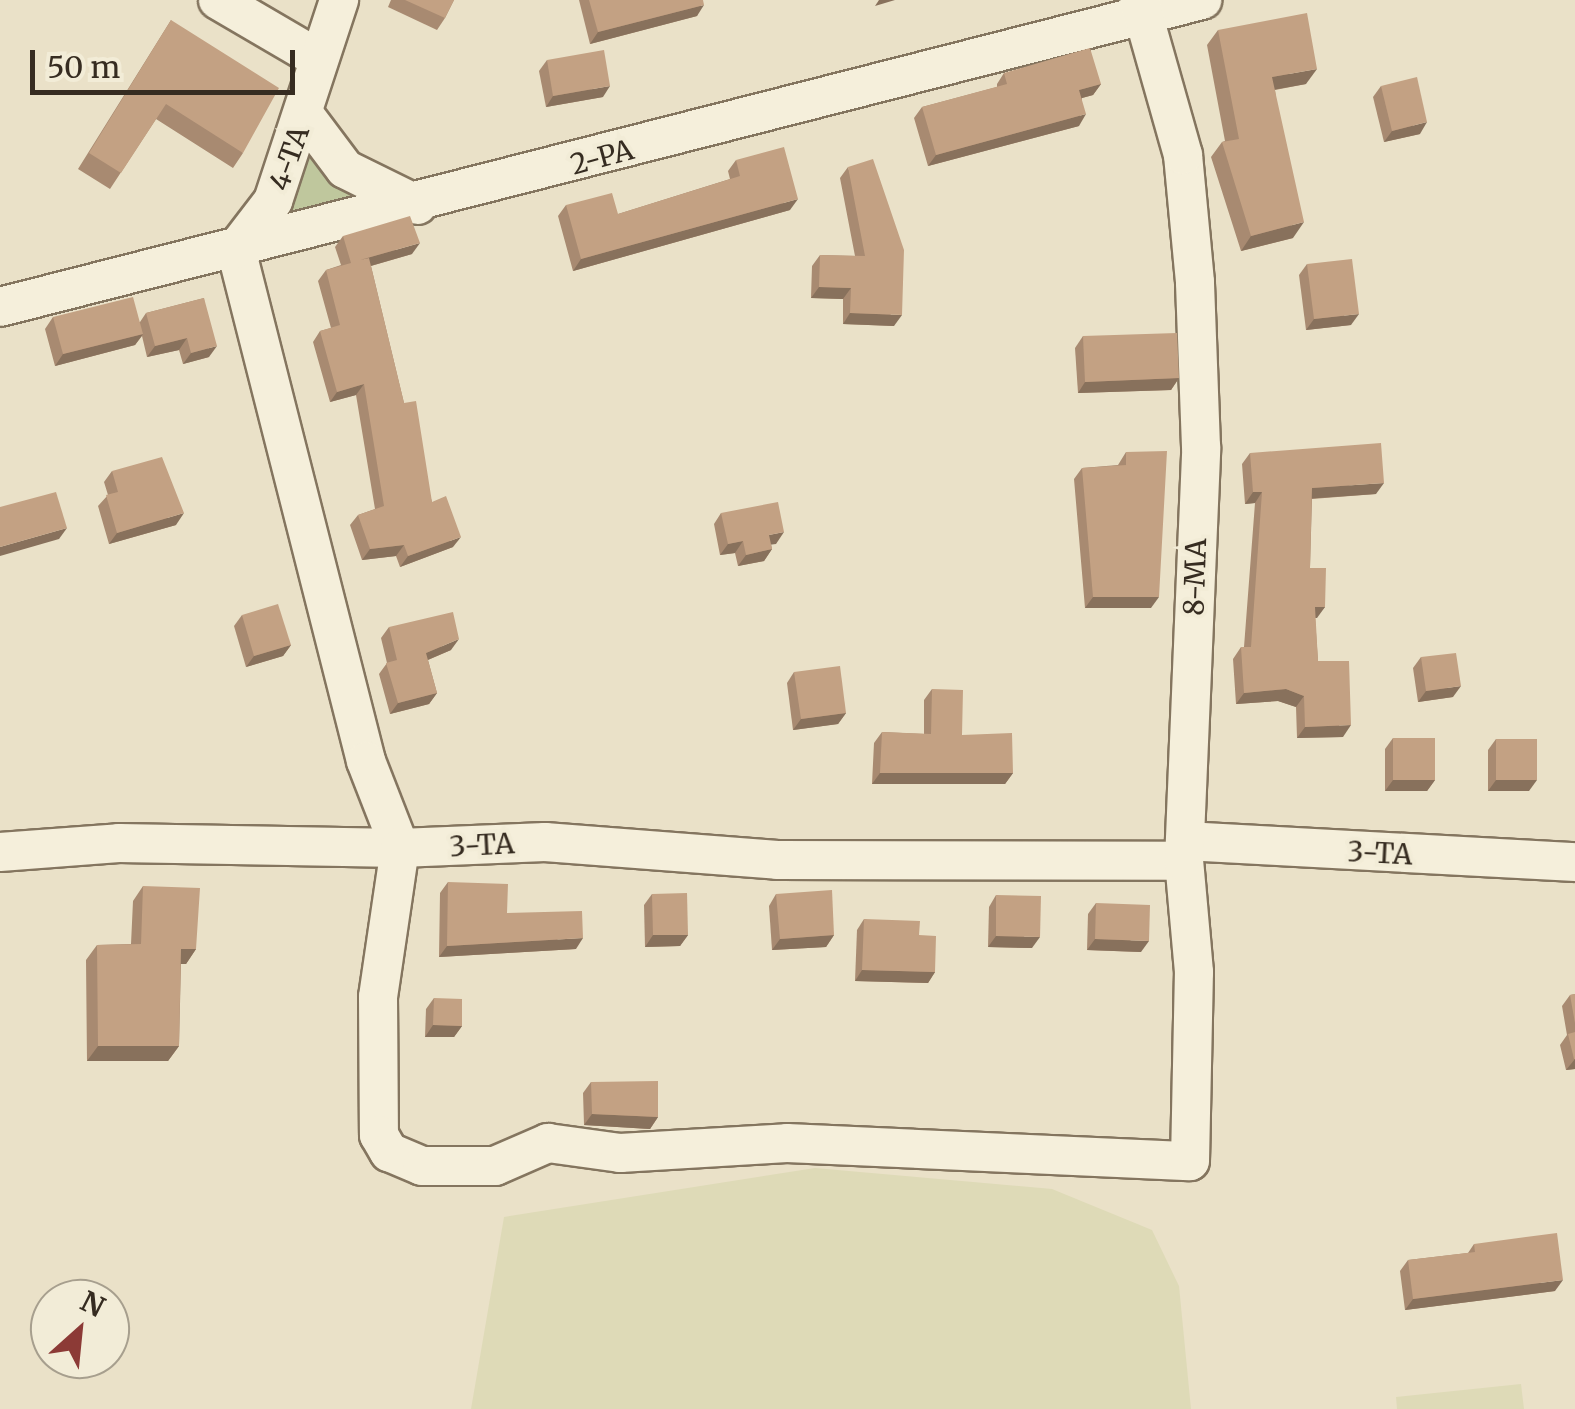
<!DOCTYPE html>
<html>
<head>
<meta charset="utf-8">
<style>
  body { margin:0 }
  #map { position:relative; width:1575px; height:1409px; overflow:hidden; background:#eae1c8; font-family:Merriweather,serif }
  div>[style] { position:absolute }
  .farmland>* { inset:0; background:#dedab7 }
  .green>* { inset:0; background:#bfc79d }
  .roads { filter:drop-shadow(2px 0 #84755f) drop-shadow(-2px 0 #84755f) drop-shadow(0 2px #84755f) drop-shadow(0 -2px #84755f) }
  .minor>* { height:38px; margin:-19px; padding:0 19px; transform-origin:19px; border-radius:19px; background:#f5efdb }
  .wall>* { inset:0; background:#a88a71 }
  .shaded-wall>* { inset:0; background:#88715c }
  .building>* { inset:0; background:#c3a183 }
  span { translate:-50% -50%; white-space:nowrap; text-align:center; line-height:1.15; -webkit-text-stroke:8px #f2ecd7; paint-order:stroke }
  .street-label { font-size:28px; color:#362c21 }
  .north { position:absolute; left:30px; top:1279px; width:100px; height:100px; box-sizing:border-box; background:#f2ecd7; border:2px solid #a79f8e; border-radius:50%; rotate:27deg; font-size:28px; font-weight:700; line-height:40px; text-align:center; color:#362c21 }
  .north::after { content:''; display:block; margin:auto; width:35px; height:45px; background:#8c3a36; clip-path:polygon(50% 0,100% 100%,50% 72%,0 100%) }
  .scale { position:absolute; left:30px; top:50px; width:265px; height:45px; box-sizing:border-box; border:5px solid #362c21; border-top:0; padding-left:12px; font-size:30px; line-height:35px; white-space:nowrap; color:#362c21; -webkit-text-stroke:8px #f2ecd7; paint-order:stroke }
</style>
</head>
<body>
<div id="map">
  <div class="farmland">
    <i style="clip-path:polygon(815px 1168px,1052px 1189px,1152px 1230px,1179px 1286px,1191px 1409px,471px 1409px,504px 1217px)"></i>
    <i style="clip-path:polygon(1521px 1384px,1524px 1409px,1397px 1409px,1396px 1397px)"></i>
  </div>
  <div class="green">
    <i style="clip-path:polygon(306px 117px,380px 193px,236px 249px)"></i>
  </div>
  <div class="roads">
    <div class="minor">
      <i style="left:218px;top:0;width:111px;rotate:30.3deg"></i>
      <i style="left:306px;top:117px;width:65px;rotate:53.1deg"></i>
      <i style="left:345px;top:169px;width:81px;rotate:26.3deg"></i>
      <i style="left:236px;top:249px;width:528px;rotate:75.75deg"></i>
      <i style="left:366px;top:761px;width:93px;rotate:68.7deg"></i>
      <i style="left:400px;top:848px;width:145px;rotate:-2.4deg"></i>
      <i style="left:545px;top:842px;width:233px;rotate:4.4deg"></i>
      <i style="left:777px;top:860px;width:407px;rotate:0.1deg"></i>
      <i style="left:236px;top:249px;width:61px;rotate:-52.4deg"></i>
      <i style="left:273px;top:201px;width:212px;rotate:-71.8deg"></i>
      <i style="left:0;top:307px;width:1241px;rotate:-14.33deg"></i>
      <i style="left:1185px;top:841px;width:391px;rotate:3.1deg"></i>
      <i style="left:0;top:852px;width:119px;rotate:-4.3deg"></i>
      <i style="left:119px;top:843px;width:281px;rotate:1deg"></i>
      <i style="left:400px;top:848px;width:151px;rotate:98.4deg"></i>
      <i style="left:378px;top:997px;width:138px;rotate:89.6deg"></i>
      <i style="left:379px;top:1135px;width:20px;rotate:60deg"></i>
      <i style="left:389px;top:1152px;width:36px;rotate:23deg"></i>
      <i style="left:422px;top:1166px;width:73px"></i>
      <i style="left:495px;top:1166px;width:58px;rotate:-23.5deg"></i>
      <i style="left:548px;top:1143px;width:73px;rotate:7.9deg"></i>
      <i style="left:620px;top:1153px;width:167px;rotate:-3.4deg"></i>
      <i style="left:787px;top:1143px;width:403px;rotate:2.6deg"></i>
      <i style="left:1190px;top:1161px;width:189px;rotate:-88.8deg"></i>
      <i style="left:1194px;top:972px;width:111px;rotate:-95.1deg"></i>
      <i style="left:1184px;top:861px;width:414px;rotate:-87.6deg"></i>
      <i style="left:1201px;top:447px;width:165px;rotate:-92.1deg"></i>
      <i style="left:1195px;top:282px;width:128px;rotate:-95.4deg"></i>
      <i style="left:1183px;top:155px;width:161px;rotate:-105.8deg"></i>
    </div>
  </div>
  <div class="wall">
    <i style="clip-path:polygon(391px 0,454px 0,445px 18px,437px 30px,388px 7px)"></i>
    <i style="clip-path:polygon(579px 0,703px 0,697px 16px,590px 44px)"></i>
    <i style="clip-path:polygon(171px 20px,243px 153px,233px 168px,156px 119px,110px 189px,78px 169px)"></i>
    <i style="clip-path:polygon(1218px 30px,1306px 84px,1275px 90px,1293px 238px,1241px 251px,1211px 157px,1222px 142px,1225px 141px,1207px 45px)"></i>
    <i style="clip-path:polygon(547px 60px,603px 97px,546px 107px,539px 71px)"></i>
    <i style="clip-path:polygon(1004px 73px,1101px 84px,1093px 95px,1082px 98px,1079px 126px,928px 166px,914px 118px,922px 107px,997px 87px,997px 84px)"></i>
    <i style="clip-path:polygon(1381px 86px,1420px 134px,1384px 142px,1373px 97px)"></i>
    <i style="clip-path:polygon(736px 160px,790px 210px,573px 271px,558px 216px,566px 205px,618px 214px,730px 179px,728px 171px)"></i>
    <i style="clip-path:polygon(848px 167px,894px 326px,843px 324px,843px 299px,811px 298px,812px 266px,820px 255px,855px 256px,840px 178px)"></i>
    <i style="clip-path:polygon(343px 236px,412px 254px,371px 266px,404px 403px,432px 502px,453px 547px,400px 567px,396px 556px,362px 560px,350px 525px,358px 515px,375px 509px,356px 395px,330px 402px,313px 342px,320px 331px,331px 328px,318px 281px,326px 270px,341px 265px,335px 247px)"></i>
    <i style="clip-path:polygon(1307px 264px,1351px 325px,1306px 330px,1299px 275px)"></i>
    <i style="clip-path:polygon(204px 298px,209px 357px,183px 364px,179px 350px,147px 357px,142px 336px,135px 345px,55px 366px,45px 329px,53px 317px,140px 322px,146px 313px)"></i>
    <i style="clip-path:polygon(1083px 336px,1179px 378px,1171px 390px,1078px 393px,1075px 348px)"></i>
    <i style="clip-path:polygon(1126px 452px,1151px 608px,1085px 608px,1074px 479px,1082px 468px,1118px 465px)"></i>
    <i style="clip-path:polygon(1250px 453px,1376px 494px,1312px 499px,1310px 568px,1325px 607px,1315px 618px,1318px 661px,1343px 737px,1297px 738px,1296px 707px,1278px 701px,1236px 704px,1233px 659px,1241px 647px,1244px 647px,1255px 503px,1245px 504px,1242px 464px)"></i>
    <i style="clip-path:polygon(112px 471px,176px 525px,109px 544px,98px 506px,108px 495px,104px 482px)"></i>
    <i style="clip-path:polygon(721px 513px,776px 544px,771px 544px,772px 549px,764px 561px,738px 566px,735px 553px,720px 555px,714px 524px)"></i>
    <i style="clip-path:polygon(242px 615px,291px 645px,283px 656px,246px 667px,234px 626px)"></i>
    <i style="clip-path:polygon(389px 627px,451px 650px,428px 660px,437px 693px,429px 704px,390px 714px,379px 674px,387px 663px,381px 638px)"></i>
    <i style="clip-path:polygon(1421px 657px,1453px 697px,1418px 702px,1413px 668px)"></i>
    <i style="clip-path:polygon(794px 672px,846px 713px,838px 724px,793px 730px,787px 683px)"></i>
    <i style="clip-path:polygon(932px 689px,962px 735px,1013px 773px,1005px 784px,872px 784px,874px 743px,882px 732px,924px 734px,924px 700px)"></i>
    <i style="clip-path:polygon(1393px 738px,1435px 780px,1427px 791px,1385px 791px,1385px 749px)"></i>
    <i style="clip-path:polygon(1496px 739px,1529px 791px,1488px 791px,1488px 750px)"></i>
    <i style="clip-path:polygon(448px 882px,507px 913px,576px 949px,439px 957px,440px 893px)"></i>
    <i style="clip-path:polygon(143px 886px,196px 949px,186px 964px,181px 964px,179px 1046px,168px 1061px,87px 1061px,86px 960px,97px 945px,131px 944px,133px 901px)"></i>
    <i style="clip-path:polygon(652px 894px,688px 935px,680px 946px,645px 947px,644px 905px)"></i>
    <i style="clip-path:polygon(776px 894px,834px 935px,826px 947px,772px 950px,769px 906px)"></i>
    <i style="clip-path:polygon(996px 895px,1032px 948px,988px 947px,989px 907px)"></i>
    <i style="clip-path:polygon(1096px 903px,1141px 952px,1087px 950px,1088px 914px)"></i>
    <i style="clip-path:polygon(864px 919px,919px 935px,935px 972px,928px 983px,855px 981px,857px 930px)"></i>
    <i style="clip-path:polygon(1575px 994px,1575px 1069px,1566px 1070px,1560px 1045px,1567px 1035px,1562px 1006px,1570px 995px)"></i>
    <i style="clip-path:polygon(434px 998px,462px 1026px,454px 1037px,425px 1037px,426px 1009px)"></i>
    <i style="clip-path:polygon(591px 1082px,658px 1117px,650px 1129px,584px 1125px,583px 1093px)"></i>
    <i style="clip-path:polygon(1474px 1244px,1555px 1291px,1405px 1310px,1400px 1271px,1408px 1260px,1468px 1253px)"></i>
  </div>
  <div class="shaded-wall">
    <i style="clip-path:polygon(879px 0,895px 0,875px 6px)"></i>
    <i style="clip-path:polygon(704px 5px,697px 16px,590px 44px,598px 32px)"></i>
    <i style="clip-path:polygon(1317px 69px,1306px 84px,1261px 92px,1272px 77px)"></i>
    <i style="clip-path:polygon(1101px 84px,1093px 95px,1071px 101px,1079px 90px)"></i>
    <i style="clip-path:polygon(610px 86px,603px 97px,546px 107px,553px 96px)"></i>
    <i style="clip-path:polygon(1086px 114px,1079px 126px,928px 166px,936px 155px)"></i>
    <i style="clip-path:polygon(1427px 122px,1420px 134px,1384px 142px,1392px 131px)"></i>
    <i style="clip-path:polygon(798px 199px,790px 210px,573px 271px,581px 259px)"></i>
    <i style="clip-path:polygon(1304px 222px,1293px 238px,1241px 251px,1251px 236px)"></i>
    <i style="clip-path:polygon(420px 243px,412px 254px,353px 271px,360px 260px)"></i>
    <i style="clip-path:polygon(819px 287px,851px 288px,843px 299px,811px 298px)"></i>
    <i style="clip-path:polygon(850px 313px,902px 315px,894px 326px,843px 324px)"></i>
    <i style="clip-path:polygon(1359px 314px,1351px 325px,1306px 330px,1314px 319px)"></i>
    <i style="clip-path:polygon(143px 334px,135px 345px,55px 366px,63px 354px)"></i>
    <i style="clip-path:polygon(187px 338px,179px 350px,147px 357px,155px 346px)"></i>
    <i style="clip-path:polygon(217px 346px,209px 357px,183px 364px,191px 353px)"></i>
    <i style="clip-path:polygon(1179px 378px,1171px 390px,1078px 393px,1085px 382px)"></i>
    <i style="clip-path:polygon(364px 384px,356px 395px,330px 402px,337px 392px)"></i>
    <i style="clip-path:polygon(1384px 483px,1376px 494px,1304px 499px,1312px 488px)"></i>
    <i style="clip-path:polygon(1253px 492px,1262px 492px,1255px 503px,1245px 504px)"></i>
    <i style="clip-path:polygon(184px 513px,176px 525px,109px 544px,117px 533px)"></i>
    <i style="clip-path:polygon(67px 528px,59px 539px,0 556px,0 547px)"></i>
    <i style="clip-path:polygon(784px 532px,776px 544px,761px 546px,769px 535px)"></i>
    <i style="clip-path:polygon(461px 537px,453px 547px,400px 567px,408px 556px)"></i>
    <i style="clip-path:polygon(743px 541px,735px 553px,720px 555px,728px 544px)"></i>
    <i style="clip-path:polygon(404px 545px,396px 556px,362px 560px,370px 549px)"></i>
    <i style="clip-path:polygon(772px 549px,764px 561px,738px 566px,746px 555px)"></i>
    <i style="clip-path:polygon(1093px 597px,1159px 597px,1151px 608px,1085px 608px)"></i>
    <i style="clip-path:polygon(1315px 607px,1325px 607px,1317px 618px,1307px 618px)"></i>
    <i style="clip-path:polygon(459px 639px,451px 650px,418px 664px,426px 653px)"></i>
    <i style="clip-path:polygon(291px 645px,283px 656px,246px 667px,254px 656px)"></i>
    <i style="clip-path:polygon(1461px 686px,1453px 697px,1418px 702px,1426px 691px)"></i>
    <i style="clip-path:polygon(1286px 689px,1304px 696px,1296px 707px,1278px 701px,1236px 704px,1244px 693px)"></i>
    <i style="clip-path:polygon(437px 693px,429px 704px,390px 714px,398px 703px)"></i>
    <i style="clip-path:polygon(846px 713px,838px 724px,793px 730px,801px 719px)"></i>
    <i style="clip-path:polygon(1351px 725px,1343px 737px,1297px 738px,1305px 727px)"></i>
    <i style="clip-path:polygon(880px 773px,1013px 773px,1005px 784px,872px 784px)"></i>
    <i style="clip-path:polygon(1393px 780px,1435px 780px,1427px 791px,1385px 791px)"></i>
    <i style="clip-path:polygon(1496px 780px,1537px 780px,1529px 791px,1488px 791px)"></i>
    <i style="clip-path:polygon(653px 935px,688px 935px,680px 946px,645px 947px)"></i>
    <i style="clip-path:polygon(834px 935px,826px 947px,772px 950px,780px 939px)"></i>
    <i style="clip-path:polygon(996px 936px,1040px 937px,1032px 948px,988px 947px)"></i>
    <i style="clip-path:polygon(583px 938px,576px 949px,439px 957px,447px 946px)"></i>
    <i style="clip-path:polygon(1095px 939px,1149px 941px,1141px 952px,1087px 950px)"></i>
    <i style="clip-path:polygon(181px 949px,196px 949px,186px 964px,170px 964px)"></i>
    <i style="clip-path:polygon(862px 970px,935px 972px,928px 983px,855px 981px)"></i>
    <i style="clip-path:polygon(433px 1025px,462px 1026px,454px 1037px,425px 1037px)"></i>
    <i style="clip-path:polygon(98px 1046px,179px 1046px,168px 1061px,87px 1061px)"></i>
    <i style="clip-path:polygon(1575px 1059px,1575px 1069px,1566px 1070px)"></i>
    <i style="clip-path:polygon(592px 1114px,658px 1117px,650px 1129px,584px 1125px)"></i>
    <i style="clip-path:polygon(1563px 1280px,1555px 1291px,1405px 1310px,1413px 1299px)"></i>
  </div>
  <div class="building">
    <i style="clip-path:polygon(405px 0,454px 0,445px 18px)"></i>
    <i style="clip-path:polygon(589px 0,703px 0,704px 5px,598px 32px)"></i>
    <i style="clip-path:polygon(1307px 13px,1317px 69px,1272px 77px,1304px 222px,1251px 236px,1222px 142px,1239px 139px,1218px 30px)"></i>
    <i style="clip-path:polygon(171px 20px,279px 88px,243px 153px,166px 104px,121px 173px,89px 153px)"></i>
    <i style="clip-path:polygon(1090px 48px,1101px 84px,1079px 90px,1086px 114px,936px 155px,922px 107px,1007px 84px,1004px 73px)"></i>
    <i style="clip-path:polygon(604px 50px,610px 86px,553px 96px,547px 60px)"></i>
    <i style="clip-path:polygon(1417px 77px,1427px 122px,1392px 131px,1381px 86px)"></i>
    <i style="clip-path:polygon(784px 147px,798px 199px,581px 259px,566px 205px,612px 193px,618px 214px,740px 176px,736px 160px)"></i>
    <i style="clip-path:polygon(873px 159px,904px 250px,902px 315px,850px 313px,851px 288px,819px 287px,820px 255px,865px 256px,848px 167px)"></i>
    <i style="clip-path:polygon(410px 216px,420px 243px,360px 260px,369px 258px,404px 403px,416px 401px,432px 502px,446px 496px,461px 537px,408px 556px,404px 545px,370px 549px,358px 515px,384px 506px,364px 384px,337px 392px,320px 331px,340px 325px,326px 270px,351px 263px,343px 236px)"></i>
    <i style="clip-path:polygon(1352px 259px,1359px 314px,1314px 319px,1307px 264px)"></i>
    <i style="clip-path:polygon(133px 297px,143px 334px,63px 354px,53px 317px)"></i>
    <i style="clip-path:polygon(204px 298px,217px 346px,191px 353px,187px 338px,155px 346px,146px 313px)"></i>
    <i style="clip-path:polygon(1177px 333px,1179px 378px,1085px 382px,1083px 336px)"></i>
    <i style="clip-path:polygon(1381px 443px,1384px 483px,1312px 488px,1310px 568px,1326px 568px,1325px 607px,1315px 607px,1318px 661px,1349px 661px,1351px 725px,1305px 727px,1304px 696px,1286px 689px,1244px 693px,1241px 647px,1251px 647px,1262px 492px,1253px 492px,1250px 453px)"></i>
    <i style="clip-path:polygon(1167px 451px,1159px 597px,1093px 597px,1082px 468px,1126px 465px,1126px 452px)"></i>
    <i style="clip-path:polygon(162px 457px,184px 513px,117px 533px,106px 495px,118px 492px,112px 471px)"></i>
    <i style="clip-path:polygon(56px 492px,67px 528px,0 547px,0 507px)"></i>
    <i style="clip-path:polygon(778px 502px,784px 532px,769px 535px,772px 549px,746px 555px,743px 541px,728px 544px,721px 513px)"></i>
    <i style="clip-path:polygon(278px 604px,291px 645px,254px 656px,242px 615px)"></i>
    <i style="clip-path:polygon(453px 612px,459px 639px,426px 653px,437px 693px,398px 703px,386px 663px,397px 660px,389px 627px)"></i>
    <i style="clip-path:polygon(1456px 653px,1461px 686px,1426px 691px,1421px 657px)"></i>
    <i style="clip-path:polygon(840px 666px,846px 713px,801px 719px,794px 672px)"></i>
    <i style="clip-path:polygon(932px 689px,963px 690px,962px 735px,1012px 733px,1013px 773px,880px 773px,882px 732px,931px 734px)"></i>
    <i style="clip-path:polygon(1393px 738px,1435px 738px,1435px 780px,1393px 780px)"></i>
    <i style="clip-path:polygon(1496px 739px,1537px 739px,1537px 780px,1496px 780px)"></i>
    <i style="clip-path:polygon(448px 882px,508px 884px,507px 913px,582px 911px,583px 938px,447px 946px)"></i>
    <i style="clip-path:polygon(143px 886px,200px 888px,196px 949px,181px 949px,179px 1046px,98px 1046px,97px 945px,141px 944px)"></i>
    <i style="clip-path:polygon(832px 890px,834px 935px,780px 939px,776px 894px)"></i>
    <i style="clip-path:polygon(687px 893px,688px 935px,653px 935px,652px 894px)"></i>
    <i style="clip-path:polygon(996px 895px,1041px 896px,1040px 937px,996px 936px)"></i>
    <i style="clip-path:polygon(1096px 903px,1150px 905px,1149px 941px,1095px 939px)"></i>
    <i style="clip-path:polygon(864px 919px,920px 921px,919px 935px,936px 936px,935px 972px,862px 970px)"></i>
    <i style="clip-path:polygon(1575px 994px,1575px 1023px,1570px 995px)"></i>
    <i style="clip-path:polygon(434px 998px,462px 999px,462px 1026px,433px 1025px)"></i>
    <i style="clip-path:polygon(1575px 1032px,1575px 1059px,1574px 1059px,1568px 1034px)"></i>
    <i style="clip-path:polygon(658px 1081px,658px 1117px,592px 1114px,591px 1082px)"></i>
    <i style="clip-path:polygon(1557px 1233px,1563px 1280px,1413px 1299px,1408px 1260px,1475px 1252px,1474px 1244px)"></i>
  </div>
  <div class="street-label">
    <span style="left:602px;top:157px;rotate:-15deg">2-РА</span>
    <span style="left:289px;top:158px;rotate:-70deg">4-ТА</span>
    <span style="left:1195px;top:577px;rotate:-88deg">8-МА</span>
    <span style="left:482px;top:845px;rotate:-3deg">3-ТА</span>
    <span style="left:1380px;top:853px;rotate:3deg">3-ТА</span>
  </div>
  <div class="north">N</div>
  <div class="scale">50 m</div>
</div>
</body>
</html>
